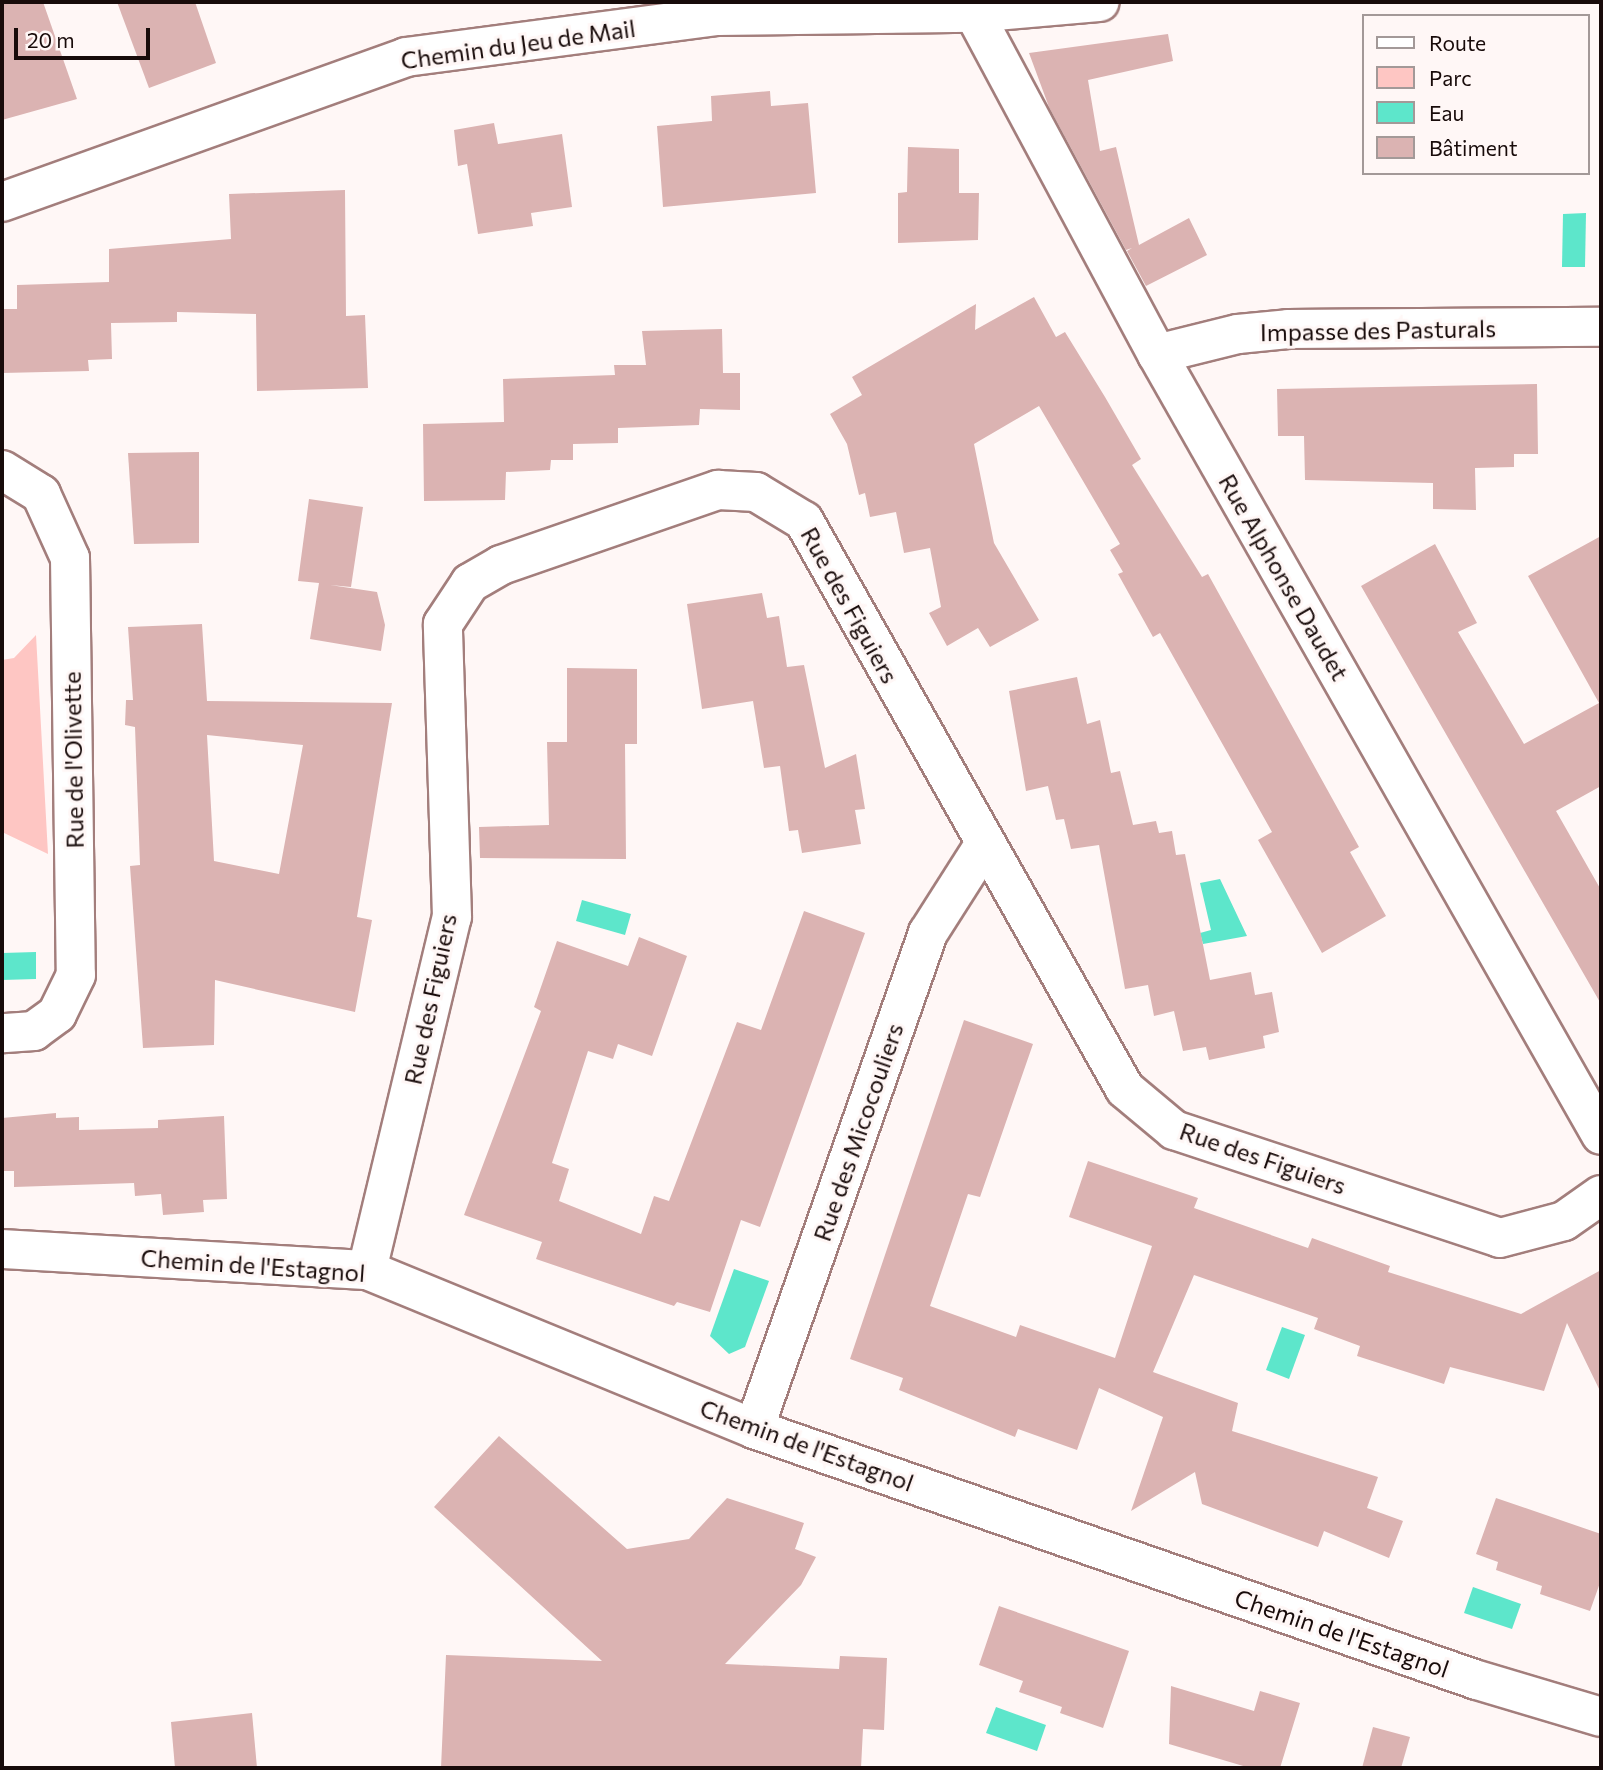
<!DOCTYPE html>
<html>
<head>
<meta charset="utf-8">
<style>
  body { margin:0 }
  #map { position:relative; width:1603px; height:1770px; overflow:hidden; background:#fff7f6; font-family:Commissioner,sans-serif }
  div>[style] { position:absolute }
  .green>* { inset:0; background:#fec6c3 }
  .water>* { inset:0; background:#5de6cb }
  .building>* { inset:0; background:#dbb3b2 }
  .roads { filter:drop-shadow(2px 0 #a37e7c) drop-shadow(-2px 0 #a37e7c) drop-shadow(0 2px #a37e7c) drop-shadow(0 -2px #a37e7c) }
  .street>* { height:38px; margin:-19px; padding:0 19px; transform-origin:19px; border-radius:19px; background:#fff }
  span { translate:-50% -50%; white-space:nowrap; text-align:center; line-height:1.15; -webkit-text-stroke:6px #fff7f6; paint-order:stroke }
  .street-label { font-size:24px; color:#180b0a }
  .frame { position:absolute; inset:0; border:4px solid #180b0a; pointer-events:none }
  .legend { position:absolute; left:1362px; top:14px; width:228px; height:161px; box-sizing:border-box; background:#fff7f6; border:2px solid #a39998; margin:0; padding:9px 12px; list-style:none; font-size:21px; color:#180b0a }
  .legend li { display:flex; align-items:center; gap:14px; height:35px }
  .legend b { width:35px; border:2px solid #a39998 }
  .scale { position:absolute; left:14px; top:28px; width:136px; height:32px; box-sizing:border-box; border:4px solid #180b0a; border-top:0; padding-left:9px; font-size:21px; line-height:24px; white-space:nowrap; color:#180b0a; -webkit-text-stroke:5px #fff7f6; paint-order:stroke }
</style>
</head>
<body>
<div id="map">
  <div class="green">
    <i style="clip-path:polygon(36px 635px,48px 854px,2px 832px,2px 660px,14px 658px)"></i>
  </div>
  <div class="water">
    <i style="clip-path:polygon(1586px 213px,1585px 267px,1562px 267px,1563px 214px)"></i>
    <i style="clip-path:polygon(1220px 879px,1247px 936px,1203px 944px,1200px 933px,1211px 930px,1200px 883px)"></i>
    <i style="clip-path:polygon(582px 900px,631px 914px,625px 935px,576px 921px)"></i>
    <i style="clip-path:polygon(36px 952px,36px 979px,2px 980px,2px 953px)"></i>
    <i style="clip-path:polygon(734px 1269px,769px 1281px,745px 1347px,729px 1354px,710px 1336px)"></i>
    <i style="clip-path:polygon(1282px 1327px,1305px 1335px,1289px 1379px,1266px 1370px)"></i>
    <i style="clip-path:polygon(1473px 1587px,1521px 1604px,1512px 1629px,1464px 1613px)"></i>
    <i style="clip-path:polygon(996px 1707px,1046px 1725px,1037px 1751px,986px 1733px)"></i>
  </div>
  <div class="building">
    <i style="clip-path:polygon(2px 2px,43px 2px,77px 99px,2px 120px)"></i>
    <i style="clip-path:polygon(117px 2px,195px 2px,216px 63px,149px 88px)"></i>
    <i style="clip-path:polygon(1168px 34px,1173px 61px,1088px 80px,1100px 151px,1116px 147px,1139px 245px,1189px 218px,1207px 255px,1146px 286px,1127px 251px,1132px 248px,1126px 250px,1049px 107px,1029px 53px)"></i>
    <i style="clip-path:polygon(770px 91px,771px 106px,808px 103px,816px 193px,663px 207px,657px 126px,712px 121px,711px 96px)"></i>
    <i style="clip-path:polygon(494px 123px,498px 144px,562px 134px,572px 207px,531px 213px,533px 226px,478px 234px,467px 164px,458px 166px,454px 130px)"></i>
    <i style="clip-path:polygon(908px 147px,959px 149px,959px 193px,979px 193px,978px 240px,898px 243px,898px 193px,907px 192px)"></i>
    <i style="clip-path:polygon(345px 190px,346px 316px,365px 315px,368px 388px,257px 391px,256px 314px,177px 312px,177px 322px,111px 323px,112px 359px,88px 360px,89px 371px,2px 373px,2px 309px,17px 309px,17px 285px,109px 282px,109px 249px,231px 239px,229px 194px)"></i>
    <i style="clip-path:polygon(1034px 297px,1056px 337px,1065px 332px,1105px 397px,1141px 459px,1132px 465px,1202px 577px,1208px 574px,1359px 847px,1350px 852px,1386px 916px,1322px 953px,1258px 840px,1272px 832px,1160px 633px,1153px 637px,1118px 574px,1123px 572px,1110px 550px,1120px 544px,1039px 406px,974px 444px,994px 543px,1039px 620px,990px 647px,978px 628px,947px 646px,929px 613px,941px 607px,930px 548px,904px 553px,896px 512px,870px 517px,865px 493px,859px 495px,847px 444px,830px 414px,862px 395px,852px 377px,976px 304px,975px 330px)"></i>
    <i style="clip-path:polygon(722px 329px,723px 373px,740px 373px,740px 410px,700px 409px,699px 425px,618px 428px,618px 443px,573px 444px,573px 460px,551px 460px,550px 470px,506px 472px,505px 500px,424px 501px,423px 424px,504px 422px,503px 379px,615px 375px,614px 365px,646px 365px,642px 331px)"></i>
    <i style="clip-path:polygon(1537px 384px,1538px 454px,1514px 454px,1514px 467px,1475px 468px,1476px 510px,1433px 509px,1433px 483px,1305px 480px,1304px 436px,1278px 436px,1277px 389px)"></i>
    <i style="clip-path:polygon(199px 452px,199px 543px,134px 544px,128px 453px)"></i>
    <i style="clip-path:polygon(309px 499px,363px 507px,351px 587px,330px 585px,377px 592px,385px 625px,381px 651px,310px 639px,319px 583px,298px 581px)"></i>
    <i style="clip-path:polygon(1601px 536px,1601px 786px,1556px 811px,1601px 890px,1601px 1004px,1361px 586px,1435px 544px,1477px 623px,1458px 632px,1524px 744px,1599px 703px,1528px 576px)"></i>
    <i style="clip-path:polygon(762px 593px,767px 618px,779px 616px,787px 667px,804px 665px,825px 768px,856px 754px,865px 809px,855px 810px,861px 844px,802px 853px,798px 830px,789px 831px,780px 766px,764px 768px,753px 701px,702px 709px,687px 604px)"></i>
    <i style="clip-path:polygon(evenodd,202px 624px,207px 701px,392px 703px,357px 917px,372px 920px,355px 1012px,215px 980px,214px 1045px,143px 1048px,130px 866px,140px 865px,135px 727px,125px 725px,126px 700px,133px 700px,128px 627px,202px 624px,207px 735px,303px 745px,279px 874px,214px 861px,207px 735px)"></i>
    <i style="clip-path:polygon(567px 668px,637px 669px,637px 744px,625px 744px,626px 859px,480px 858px,479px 827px,549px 825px,547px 742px,567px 742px)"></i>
    <i style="clip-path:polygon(1077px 677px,1087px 724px,1100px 720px,1111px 773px,1120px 771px,1133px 825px,1156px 821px,1159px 833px,1172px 831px,1176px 855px,1185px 854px,1210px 980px,1251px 972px,1255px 995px,1272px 992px,1279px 1032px,1263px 1036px,1265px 1048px,1209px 1060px,1206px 1047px,1183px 1051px,1174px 1011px,1154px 1016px,1148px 985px,1125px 989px,1099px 845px,1071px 849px,1064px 819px,1056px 820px,1048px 786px,1026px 791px,1009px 691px)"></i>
    <i style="clip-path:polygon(804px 911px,865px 933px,760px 1227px,741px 1220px,710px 1312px,677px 1302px,674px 1306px,536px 1259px,542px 1242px,464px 1215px,541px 1011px,534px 1007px,557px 941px,628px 966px,639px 937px,687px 956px,652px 1056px,618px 1044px,613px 1059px,588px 1051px,552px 1163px,569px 1169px,559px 1201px,641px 1234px,654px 1196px,669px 1201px,737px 1022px,761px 1030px)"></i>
    <i style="clip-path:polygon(964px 1020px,1033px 1044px,980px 1197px,968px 1194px,930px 1306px,1016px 1337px,1020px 1325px,1115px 1358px,1152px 1246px,1069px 1217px,1088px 1161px,1198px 1198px,1194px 1208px,1308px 1248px,1312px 1238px,1390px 1266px,1388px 1272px,1521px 1314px,1601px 1270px,1601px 1393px,1567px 1323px,1544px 1391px,1450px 1367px,1444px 1384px,1357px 1356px,1360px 1346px,1314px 1329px,1318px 1318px,1194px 1275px,1153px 1372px,1238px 1403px,1232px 1431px,1378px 1477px,1367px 1508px,1403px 1521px,1389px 1558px,1324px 1531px,1318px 1547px,1202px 1504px,1195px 1472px,1131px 1511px,1163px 1417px,1099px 1388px,1077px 1450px,1018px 1429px,1015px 1437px,899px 1390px,903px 1378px,850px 1359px)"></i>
    <i style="clip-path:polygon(56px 1113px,56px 1118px,79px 1117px,79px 1130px,158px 1128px,158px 1120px,224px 1116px,227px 1199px,203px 1200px,204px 1212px,163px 1215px,161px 1194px,135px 1196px,134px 1183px,14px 1187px,14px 1171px,2px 1171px,2px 1118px)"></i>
    <i style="clip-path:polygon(499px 1436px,627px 1549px,689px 1539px,727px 1498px,804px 1523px,795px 1549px,816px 1557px,801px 1585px,725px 1664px,839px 1669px,840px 1656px,887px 1658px,884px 1730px,863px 1729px,861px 1768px,441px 1768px,446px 1655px,602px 1661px,434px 1507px)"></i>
    <i style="clip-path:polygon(1496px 1498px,1601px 1534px,1601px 1580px,1590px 1611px,1540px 1594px,1542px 1586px,1496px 1570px,1498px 1562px,1476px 1554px)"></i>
    <i style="clip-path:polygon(999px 1606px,1129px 1651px,1103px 1728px,1060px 1713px,1062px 1707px,1019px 1692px,1023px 1681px,979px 1665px)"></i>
    <i style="clip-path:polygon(1171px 1686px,1254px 1711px,1260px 1691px,1300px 1703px,1280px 1768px,1250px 1768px,1169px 1744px)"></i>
    <i style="clip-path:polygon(252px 1713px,257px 1768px,175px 1768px,171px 1722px)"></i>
    <i style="clip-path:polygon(1373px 1727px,1410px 1737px,1401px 1768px,1362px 1768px)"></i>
  </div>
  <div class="roads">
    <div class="street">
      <i style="left:974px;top:13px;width:387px;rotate:61.8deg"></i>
      <i style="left:1157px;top:354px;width:898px;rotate:60.38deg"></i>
      <i style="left:2px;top:202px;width:429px;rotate:-19.7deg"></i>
      <i style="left:406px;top:57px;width:314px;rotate:-7.5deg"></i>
      <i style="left:717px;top:16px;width:257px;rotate:-0.7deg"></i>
      <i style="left:974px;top:13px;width:126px;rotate:-5deg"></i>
      <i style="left:1157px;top:354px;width:83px;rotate:-13.9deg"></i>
      <i style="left:1238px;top:334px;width:50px;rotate:-5.7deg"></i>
      <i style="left:1288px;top:329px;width:313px;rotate:-0.4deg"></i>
      <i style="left:2px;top:470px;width:46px;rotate:31.6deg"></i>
      <i style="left:41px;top:494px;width:70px;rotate:65.6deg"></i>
      <i style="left:70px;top:558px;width:417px;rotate:89.2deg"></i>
      <i style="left:76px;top:975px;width:43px;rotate:116deg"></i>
      <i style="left:57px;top:1014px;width:29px;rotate:144deg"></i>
      <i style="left:34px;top:1031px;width:32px;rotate:176deg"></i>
      <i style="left:2px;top:1249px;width:366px;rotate:3.3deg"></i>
      <i style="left:367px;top:1270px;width:418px;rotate:22.3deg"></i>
      <i style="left:754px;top:1429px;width:765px;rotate:19.15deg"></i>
      <i style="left:1477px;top:1680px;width:129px;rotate:16.6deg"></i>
      <i style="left:367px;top:1270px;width:363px;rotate:-76.5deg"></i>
      <i style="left:452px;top:917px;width:293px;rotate:-91.8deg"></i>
      <i style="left:443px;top:624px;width:49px;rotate:-56.6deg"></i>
      <i style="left:470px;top:583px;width:36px;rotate:-30deg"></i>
      <i style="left:501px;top:565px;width:230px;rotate:-19.1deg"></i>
      <i style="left:718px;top:490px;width:38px;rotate:3deg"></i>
      <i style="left:756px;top:492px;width:56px;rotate:31.1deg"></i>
      <i style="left:804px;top:521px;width:652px;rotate:60.53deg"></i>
      <i style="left:1125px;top:1089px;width:64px;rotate:39.9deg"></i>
      <i style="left:1174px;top:1130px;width:343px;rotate:18.3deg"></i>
      <i style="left:1500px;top:1238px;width:66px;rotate:-14.9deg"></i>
      <i style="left:1564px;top:1221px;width:45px;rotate:-35.1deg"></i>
      <i style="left:754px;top:1429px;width:526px;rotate:-70.67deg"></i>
      <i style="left:928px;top:933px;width:104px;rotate:-57.5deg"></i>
    </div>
  </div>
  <div class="street-label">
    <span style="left:518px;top:44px;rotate:-8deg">Chemin du Jeu de Mail</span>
    <span style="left:1378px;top:330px;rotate:-1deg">Impasse des Pasturals</span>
    <span style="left:1284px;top:577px;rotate:60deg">Rue Alphonse Daudet</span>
    <span style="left:850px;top:605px;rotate:61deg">Rue des Figuiers</span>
    <span style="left:73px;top:760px;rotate:-91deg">Rue de l'Olivette</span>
    <span style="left:430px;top:999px;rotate:-78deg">Rue des Figuiers</span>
    <span style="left:858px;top:1132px;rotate:-71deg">Rue des Micocouliers</span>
    <span style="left:1263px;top:1158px;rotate:19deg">Rue des Figuiers</span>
    <span style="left:253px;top:1265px;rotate:4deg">Chemin de l'Estagnol</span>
    <span style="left:807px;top:1445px;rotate:20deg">Chemin de l'Estagnol</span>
    <span style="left:1342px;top:1633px;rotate:19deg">Chemin de l'Estagnol</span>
  </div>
  <div class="frame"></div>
  <ul class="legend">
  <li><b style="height:9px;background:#fff"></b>Route</li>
  <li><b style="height:19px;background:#fec6c3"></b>Parc</li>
  <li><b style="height:19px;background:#5de6cb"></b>Eau</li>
  <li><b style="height:19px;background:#dbb3b2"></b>Bâtiment</li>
  </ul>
  <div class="scale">20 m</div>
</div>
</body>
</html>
